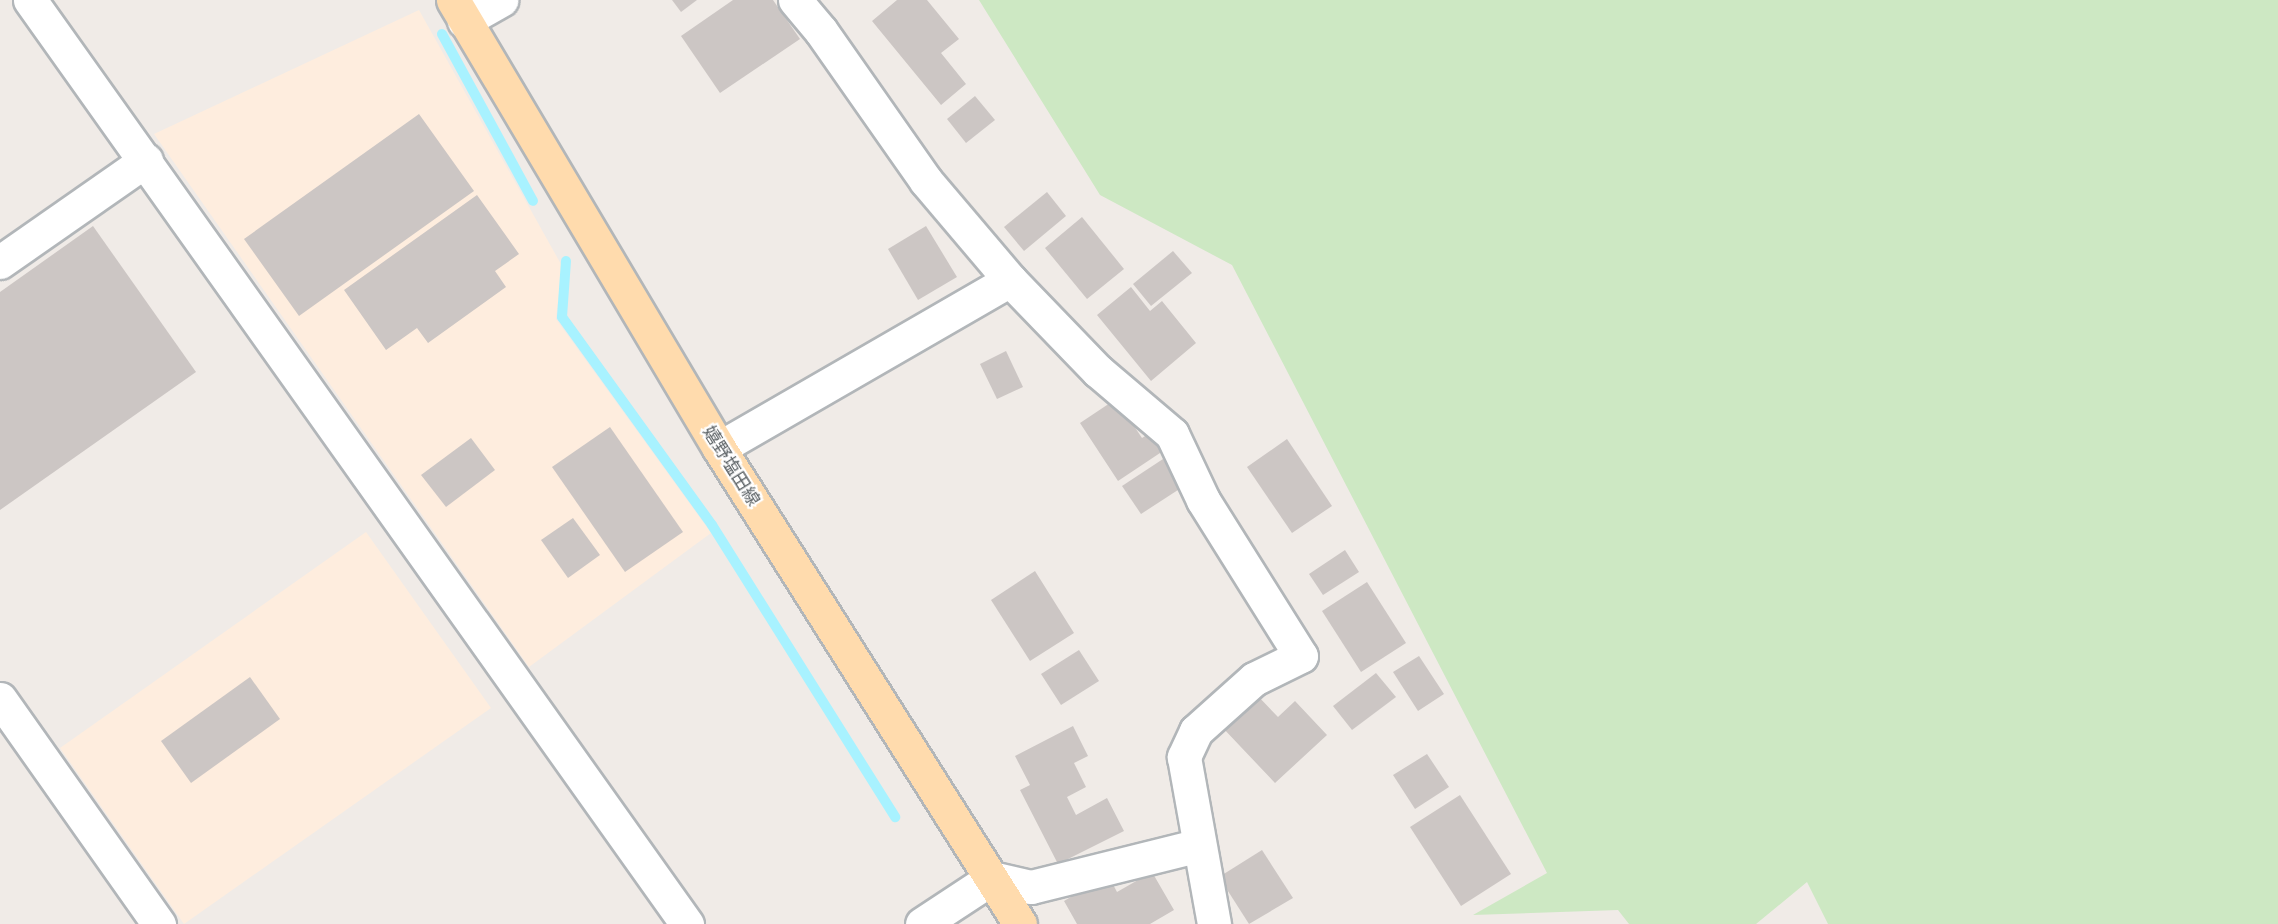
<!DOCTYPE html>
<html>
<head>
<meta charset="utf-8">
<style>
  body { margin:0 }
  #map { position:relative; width:2278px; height:924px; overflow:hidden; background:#f0ebe7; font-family:"Roboto Condensed","Noto Sans JP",sans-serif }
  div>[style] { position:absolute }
  .commercial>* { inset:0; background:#feedde }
  .green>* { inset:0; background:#cde8c3 }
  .stream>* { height:10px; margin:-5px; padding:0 5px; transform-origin:5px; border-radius:5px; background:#a8f2ff }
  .building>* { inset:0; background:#ccc6c4 }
  .roads { filter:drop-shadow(2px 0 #b2b6b9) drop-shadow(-2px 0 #b2b6b9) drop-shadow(0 2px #b2b6b9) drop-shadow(0 -2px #b2b6b9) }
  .minor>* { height:33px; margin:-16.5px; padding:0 16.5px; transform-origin:16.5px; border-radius:16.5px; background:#fff }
  .tertiary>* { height:33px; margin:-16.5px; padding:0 16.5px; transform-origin:16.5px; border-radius:16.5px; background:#fff }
  .primary>* { height:33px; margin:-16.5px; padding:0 16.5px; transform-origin:16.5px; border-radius:16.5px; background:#ffdbad }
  span { translate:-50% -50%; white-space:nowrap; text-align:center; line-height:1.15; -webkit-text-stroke:4.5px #fff; paint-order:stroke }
  .street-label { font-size:18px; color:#5e6467 }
</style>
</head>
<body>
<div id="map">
  <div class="commercial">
    <i style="clip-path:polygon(419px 10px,562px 266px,556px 319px,711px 533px,529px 667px,154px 134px)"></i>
    <i style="clip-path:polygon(366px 532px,491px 708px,184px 924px,60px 748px)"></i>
  </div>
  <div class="green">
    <i style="clip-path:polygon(979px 0,2278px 0,2278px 924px,1828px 924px,1807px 882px,1756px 924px,1629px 924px,1618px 910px,1473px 915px,1547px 873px,1232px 265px,1100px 195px)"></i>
  </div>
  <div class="stream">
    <i style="left:442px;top:34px;width:190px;rotate:61.4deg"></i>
    <i style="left:566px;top:261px;width:56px;rotate:94.1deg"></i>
    <i style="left:562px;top:317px;width:256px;rotate:54.2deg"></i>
    <i style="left:712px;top:525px;width:345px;rotate:57.9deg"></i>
  </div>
  <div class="building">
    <i style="clip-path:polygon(672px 0,697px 0,681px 12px)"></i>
    <i style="clip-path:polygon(733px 0,773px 0,800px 39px,720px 93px,681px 36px)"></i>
    <i style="clip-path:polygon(897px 0,927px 0,959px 39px,941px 53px,966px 84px,941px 105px,872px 21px)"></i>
    <i style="clip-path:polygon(975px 96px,995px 120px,966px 143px,947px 119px)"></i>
    <i style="clip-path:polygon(419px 114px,474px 191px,299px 316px,244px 239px)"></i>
    <i style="clip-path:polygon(1047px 192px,1066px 216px,1024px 251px,1004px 227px)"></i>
    <i style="clip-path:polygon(477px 195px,519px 254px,495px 271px,506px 287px,428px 343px,417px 328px,386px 350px,344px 290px)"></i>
    <i style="clip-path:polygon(1082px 217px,1124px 269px,1087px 299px,1045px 248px)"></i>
    <i style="clip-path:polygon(93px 226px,196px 372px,0 510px,0 292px)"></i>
    <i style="clip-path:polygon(926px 226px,957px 277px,918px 300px,888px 249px)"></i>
    <i style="clip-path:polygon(1173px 251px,1192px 273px,1151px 306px,1133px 284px)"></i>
    <i style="clip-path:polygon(1131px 287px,1150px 311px,1162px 301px,1196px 343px,1151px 381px,1097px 315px)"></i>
    <i style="clip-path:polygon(1006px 351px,1023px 387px,997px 399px,980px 364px)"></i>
    <i style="clip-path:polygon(1116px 399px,1142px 438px,1150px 433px,1163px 451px,1118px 481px,1080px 423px)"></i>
    <i style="clip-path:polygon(610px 427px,683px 532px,625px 572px,552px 467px)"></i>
    <i style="clip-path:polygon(471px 438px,495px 470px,446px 507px,421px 475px)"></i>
    <i style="clip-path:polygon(1287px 439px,1332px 506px,1292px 533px,1247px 467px)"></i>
    <i style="clip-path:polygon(1163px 459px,1181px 488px,1141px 514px,1122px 486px)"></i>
    <i style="clip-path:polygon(573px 518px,600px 555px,568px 578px,541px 540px)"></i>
    <i style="clip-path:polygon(1345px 550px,1359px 572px,1323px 595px,1309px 574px)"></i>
    <i style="clip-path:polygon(1035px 571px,1074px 633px,1030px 661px,991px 600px)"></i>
    <i style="clip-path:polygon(1367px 582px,1406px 643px,1361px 672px,1322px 611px)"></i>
    <i style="clip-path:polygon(1079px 650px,1099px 681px,1061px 705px,1041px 674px)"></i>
    <i style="clip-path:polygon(1419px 656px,1444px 694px,1418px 711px,1393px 672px)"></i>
    <i style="clip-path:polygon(1376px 673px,1396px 697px,1352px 730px,1333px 706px)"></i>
    <i style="clip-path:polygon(250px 677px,280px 719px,191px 783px,161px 741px)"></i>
    <i style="clip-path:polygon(1256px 694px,1278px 717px,1295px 701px,1327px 735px,1275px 783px,1222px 727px)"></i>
    <i style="clip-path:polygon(1073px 726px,1088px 756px,1074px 763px,1086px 787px,1067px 797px,1076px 815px,1107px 798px,1124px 831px,1058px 864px,1020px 790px,1030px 785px,1015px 756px)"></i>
    <i style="clip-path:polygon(1427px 754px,1449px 787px,1415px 809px,1393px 775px)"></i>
    <i style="clip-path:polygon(1460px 795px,1511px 874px,1461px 906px,1410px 827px)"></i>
    <i style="clip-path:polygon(1262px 850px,1293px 898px,1249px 924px,1219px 877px)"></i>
    <i style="clip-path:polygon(1152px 872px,1174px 910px,1150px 924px,1077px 924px,1064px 901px,1108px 875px,1117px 892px)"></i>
  </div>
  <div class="roads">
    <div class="minor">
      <i style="left:795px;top:0;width:40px;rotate:50deg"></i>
      <i style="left:821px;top:31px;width:183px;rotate:55deg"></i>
      <i style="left:926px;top:181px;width:130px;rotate:49.7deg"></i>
      <i style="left:1010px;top:280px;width:127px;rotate:46deg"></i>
      <i style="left:1098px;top:371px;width:97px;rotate:40.4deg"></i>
      <i style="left:1172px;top:434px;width:73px;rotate:64.8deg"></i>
      <i style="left:1203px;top:500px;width:184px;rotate:57.9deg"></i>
      <i style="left:1301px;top:656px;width:52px;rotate:153.9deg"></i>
      <i style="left:1254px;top:679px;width:78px;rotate:138.1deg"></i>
      <i style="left:1196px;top:731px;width:29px;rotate:115deg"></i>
      <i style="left:1184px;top:757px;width:170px;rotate:79.8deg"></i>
      <i style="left:464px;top:21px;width:43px;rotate:-29.6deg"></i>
      <i style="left:0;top:262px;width:178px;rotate:-34.9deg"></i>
      <i style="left:719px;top:448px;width:336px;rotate:-30deg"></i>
      <i style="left:0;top:699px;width:276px;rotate:54.8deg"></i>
      <i style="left:992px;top:878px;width:40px;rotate:13deg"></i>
      <i style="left:1031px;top:887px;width:173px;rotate:-14deg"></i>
    </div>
    <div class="tertiary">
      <i style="left:30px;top:0;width:1134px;rotate:54.59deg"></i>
      <i style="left:922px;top:924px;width:84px;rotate:-33.3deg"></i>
    </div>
    <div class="primary">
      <i style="left:453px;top:0;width:521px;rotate:59.3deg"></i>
      <i style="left:719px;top:448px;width:563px;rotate:57.69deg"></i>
    </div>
  </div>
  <div class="street-label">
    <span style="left:731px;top:466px;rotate:58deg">嬉野塩田線</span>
  </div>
</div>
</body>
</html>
